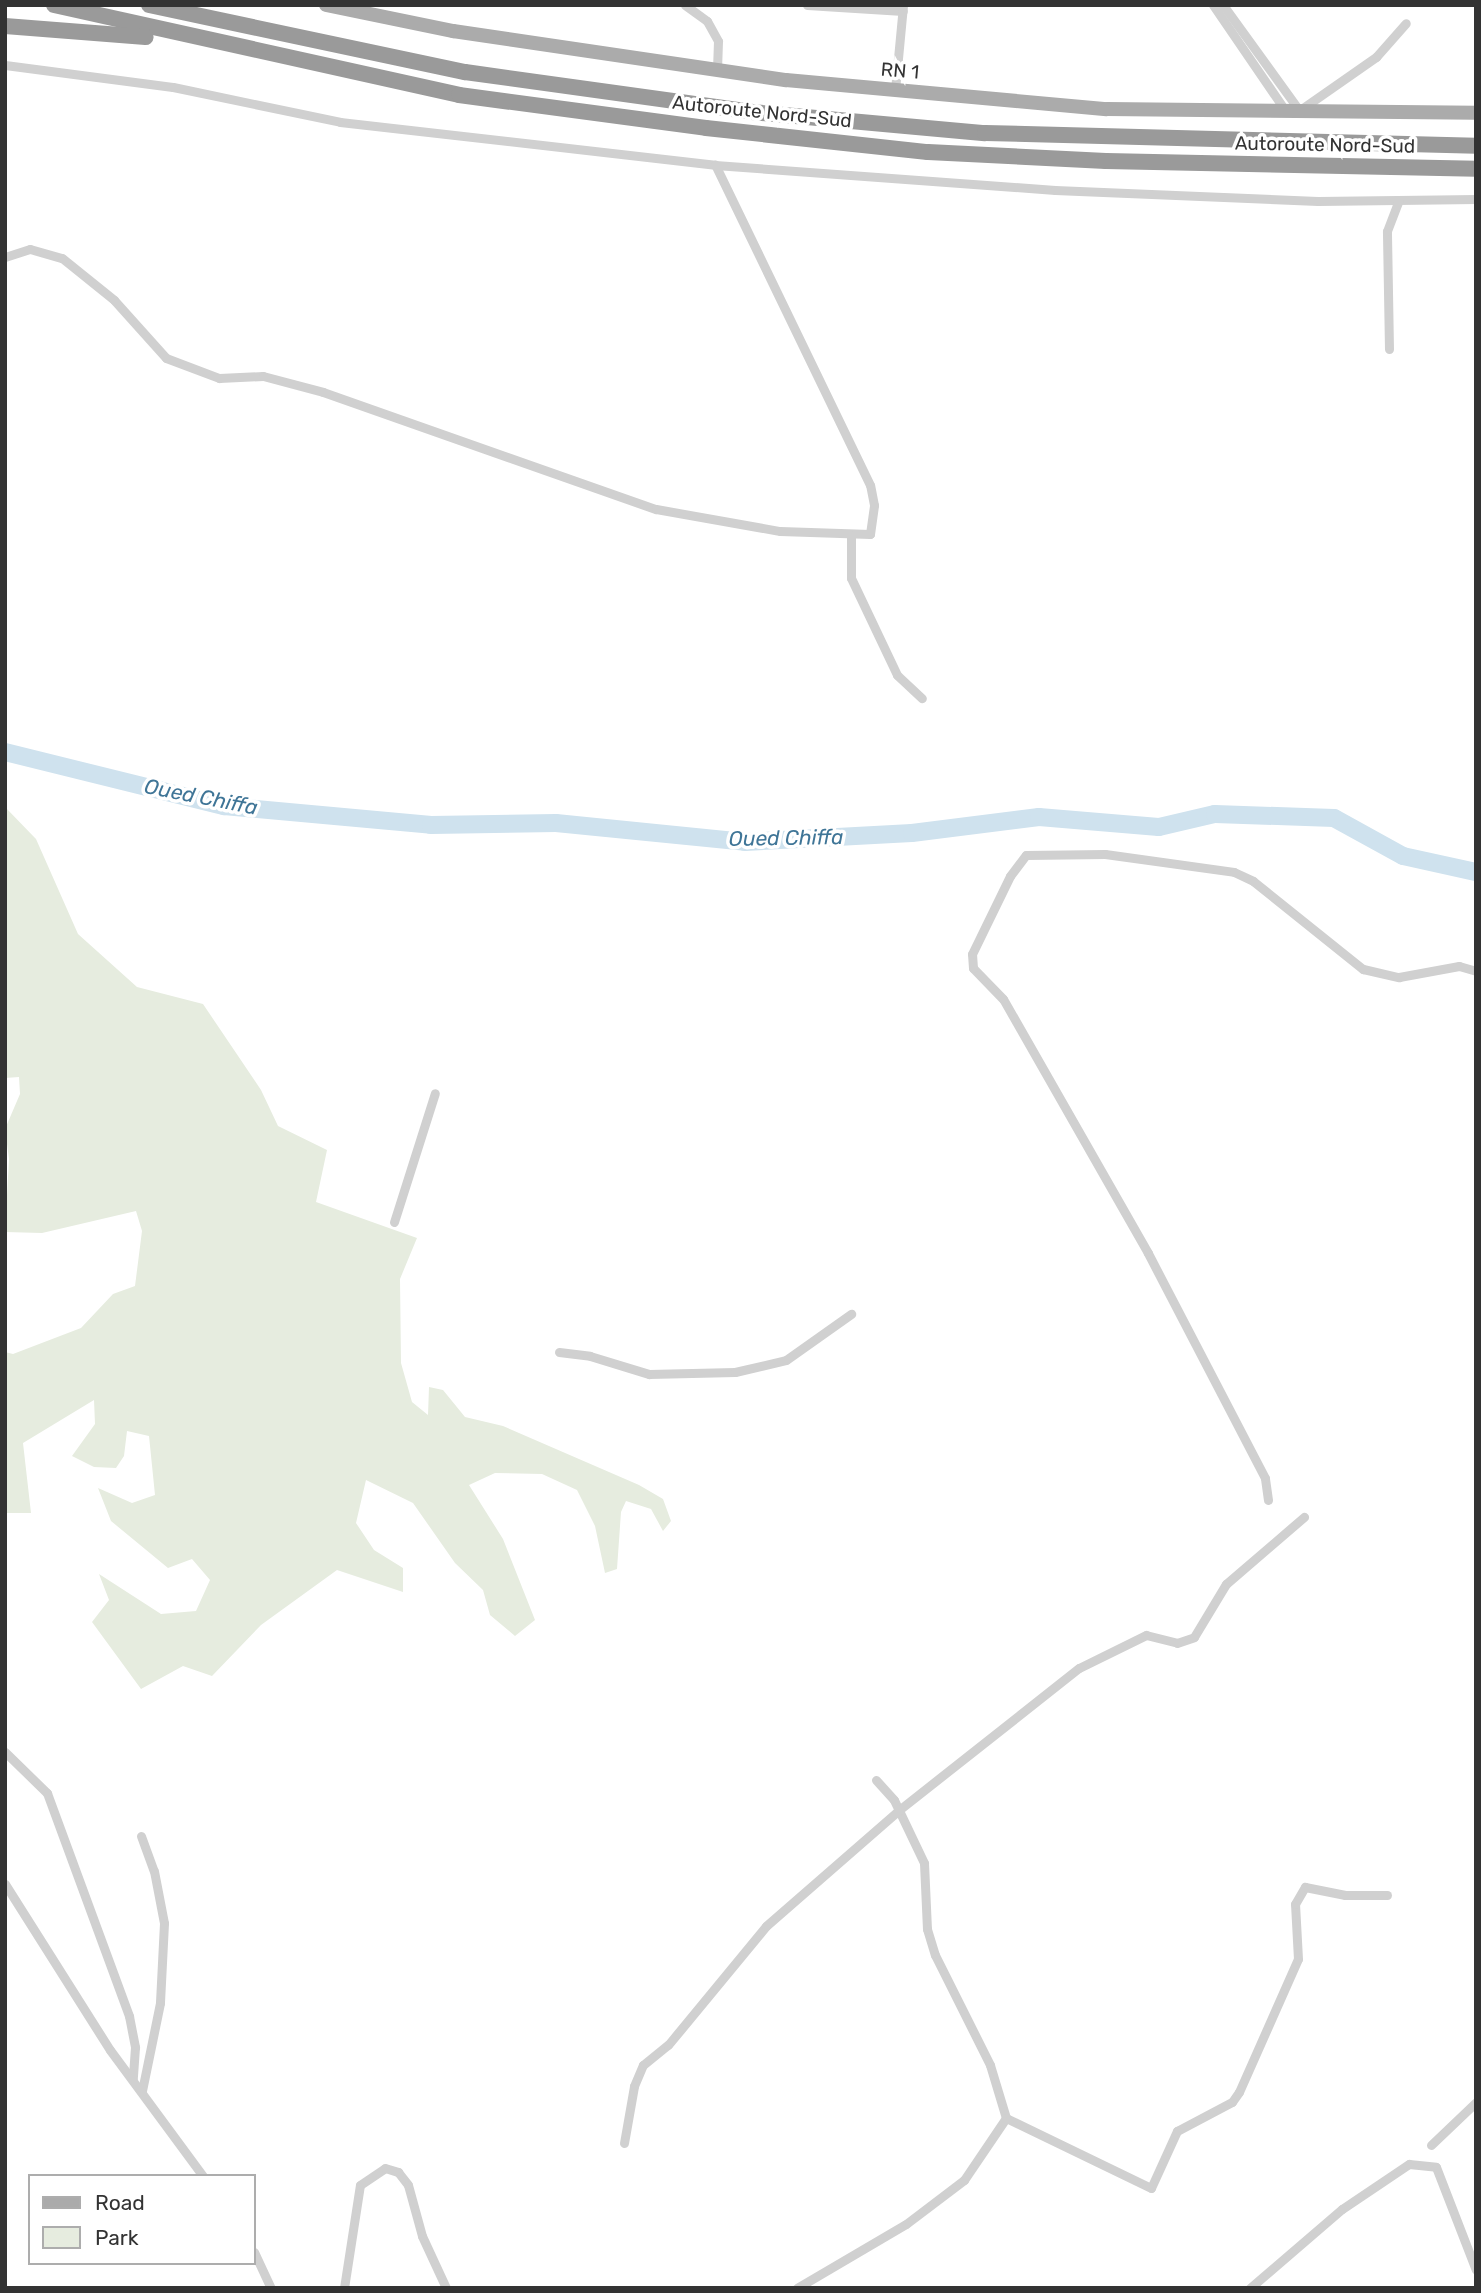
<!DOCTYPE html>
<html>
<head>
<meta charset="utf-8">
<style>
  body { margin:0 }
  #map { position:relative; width:1481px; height:2293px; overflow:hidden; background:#fff; font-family:Rubik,sans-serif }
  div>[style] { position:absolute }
  .green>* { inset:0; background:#e6ecdf }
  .river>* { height:18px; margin:-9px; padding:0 9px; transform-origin:9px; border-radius:9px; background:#cfe2ee }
  .minor>* { height:9px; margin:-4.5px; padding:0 4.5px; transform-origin:4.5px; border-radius:4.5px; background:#d0d0d0 }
  .primary>* { height:14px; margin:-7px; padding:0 7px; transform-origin:7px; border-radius:7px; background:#ababab }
  .motorway>* { height:16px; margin:-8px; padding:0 8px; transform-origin:8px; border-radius:8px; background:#9a9a9a }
  span { translate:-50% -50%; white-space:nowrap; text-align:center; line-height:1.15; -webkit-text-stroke:7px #fff; paint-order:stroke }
  .street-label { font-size:19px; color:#333 }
  .water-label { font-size:21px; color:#3f7597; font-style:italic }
  .frame { position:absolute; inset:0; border:7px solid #333; pointer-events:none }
  .legend { position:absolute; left:28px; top:2174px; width:228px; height:91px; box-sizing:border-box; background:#fff; border:2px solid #adadad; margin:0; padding:9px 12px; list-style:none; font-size:21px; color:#333 }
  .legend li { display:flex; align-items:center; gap:14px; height:35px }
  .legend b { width:35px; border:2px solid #adadad }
</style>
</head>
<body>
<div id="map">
  <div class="green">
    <i style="clip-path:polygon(5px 807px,36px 839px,78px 934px,137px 987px,203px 1004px,261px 1090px,278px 1126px,327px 1150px,316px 1202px,417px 1238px,400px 1279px,401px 1363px,412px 1402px,428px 1415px,429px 1387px,443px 1390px,465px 1417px,503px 1426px,639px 1485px,663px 1499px,671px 1521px,663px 1531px,651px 1509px,626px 1501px,621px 1512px,617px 1569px,605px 1573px,595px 1526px,577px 1490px,542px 1474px,495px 1473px,469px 1485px,503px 1539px,535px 1620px,515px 1636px,490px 1615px,483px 1590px,455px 1563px,413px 1503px,366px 1480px,356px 1523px,374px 1550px,403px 1568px,403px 1592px,337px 1570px,261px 1625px,212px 1676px,183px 1666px,141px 1689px,92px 1622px,109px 1600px,99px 1574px,161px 1614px,196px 1611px,210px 1580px,192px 1559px,168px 1568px,111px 1521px,98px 1488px,132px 1503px,155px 1495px,149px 1436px,127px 1431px,124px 1456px,116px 1468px,94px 1467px,72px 1456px,95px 1424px,94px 1400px,23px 1443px,31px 1513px,5px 1513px,5px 1352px,13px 1354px,81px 1328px,113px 1294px,135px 1286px,142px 1231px,136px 1211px,42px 1233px,5px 1232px,9px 1159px,5px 1129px,20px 1094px,19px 1077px,5px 1078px)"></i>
  </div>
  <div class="river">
    <i style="left:5px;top:752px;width:226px;rotate:13.9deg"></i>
    <i style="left:224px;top:806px;width:208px;rotate:5.2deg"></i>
    <i style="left:431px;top:825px;width:125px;rotate:-0.9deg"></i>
    <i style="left:556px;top:823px;width:190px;rotate:5.7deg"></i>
    <i style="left:745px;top:842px;width:167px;rotate:-3.1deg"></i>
    <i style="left:912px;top:833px;width:128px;rotate:-7.2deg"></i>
    <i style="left:1039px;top:817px;width:120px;rotate:4.8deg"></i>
    <i style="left:1159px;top:827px;width:57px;rotate:-13.1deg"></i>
    <i style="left:1215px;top:814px;width:119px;rotate:1.9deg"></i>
    <i style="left:1334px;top:818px;width:79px;rotate:28.8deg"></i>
    <i style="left:1403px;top:856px;width:75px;rotate:12.4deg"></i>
  </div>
  <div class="minor">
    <i style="left:685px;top:5px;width:27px;rotate:36deg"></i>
    <i style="left:707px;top:21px;width:23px;rotate:61deg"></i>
    <i style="left:718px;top:41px;width:30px;rotate:92deg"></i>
    <i style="left:807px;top:5px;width:96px;rotate:3.6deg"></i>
    <i style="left:1213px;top:5px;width:127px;rotate:55.6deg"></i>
    <i style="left:1223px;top:5px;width:130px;rotate:54.1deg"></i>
    <i style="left:5px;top:65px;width:169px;rotate:7.5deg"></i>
    <i style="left:173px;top:87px;width:171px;rotate:11.8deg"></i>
    <i style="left:340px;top:122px;width:377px;rotate:6.5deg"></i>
    <i style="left:715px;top:165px;width:341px;rotate:4.2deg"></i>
    <i style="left:1055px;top:190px;width:263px;rotate:2.4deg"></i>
    <i style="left:1318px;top:201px;width:158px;rotate:-0.7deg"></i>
    <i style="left:895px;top:90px;width:85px;rotate:-84.6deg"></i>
    <i style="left:1300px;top:110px;width:93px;rotate:-34.9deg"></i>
    <i style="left:1376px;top:57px;width:45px;rotate:-48.6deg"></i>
    <i style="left:5px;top:257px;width:26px;rotate:-18deg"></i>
    <i style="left:30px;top:249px;width:33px;rotate:16deg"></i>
    <i style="left:62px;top:258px;width:67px;rotate:38.9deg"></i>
    <i style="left:114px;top:300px;width:78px;rotate:48.1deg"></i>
    <i style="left:166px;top:358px;width:57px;rotate:20.7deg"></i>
    <i style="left:219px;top:378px;width:44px;rotate:-2.6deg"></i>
    <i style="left:263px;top:376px;width:62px;rotate:14.9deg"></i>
    <i style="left:323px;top:392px;width:353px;rotate:19.4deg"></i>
    <i style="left:656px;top:509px;width:126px;rotate:10.1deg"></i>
    <i style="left:780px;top:531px;width:90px;rotate:1.9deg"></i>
    <i style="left:870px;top:534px;width:29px;rotate:-82deg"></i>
    <i style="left:874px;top:505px;width:20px;rotate:-101deg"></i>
    <i style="left:870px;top:485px;width:356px;rotate:-115.8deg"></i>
    <i style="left:1389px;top:349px;width:118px;rotate:-91deg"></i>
    <i style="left:1387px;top:231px;width:33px;rotate:-69deg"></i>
    <i style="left:851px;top:535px;width:43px;rotate:90deg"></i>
    <i style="left:851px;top:578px;width:107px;rotate:64.6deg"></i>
    <i style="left:897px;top:675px;width:34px;rotate:43deg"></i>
    <i style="left:394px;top:1222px;width:135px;rotate:-72.4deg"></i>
    <i style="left:559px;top:1352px;width:31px;rotate:7deg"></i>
    <i style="left:590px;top:1356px;width:62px;rotate:17deg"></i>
    <i style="left:649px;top:1374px;width:86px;rotate:-1.3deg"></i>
    <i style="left:735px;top:1372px;width:52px;rotate:-13.2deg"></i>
    <i style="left:786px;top:1360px;width:80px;rotate:-35.3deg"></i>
    <i style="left:1268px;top:1500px;width:22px;rotate:-98deg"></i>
    <i style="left:1265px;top:1478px;width:254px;rotate:-117.5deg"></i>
    <i style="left:1148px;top:1253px;width:292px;rotate:-119.7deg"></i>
    <i style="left:1003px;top:999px;width:43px;rotate:-134.1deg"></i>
    <i style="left:973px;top:968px;width:14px;rotate:-94deg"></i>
    <i style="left:972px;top:954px;width:87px;rotate:-64deg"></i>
    <i style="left:1010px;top:876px;width:26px;rotate:-53deg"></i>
    <i style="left:1026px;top:855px;width:79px;rotate:-0.7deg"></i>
    <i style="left:1105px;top:854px;width:130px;rotate:7.9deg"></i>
    <i style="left:1234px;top:872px;width:21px;rotate:25deg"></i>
    <i style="left:1253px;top:881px;width:141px;rotate:38.7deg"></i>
    <i style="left:1363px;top:969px;width:37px;rotate:13deg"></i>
    <i style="left:1399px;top:977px;width:61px;rotate:-10.4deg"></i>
    <i style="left:1459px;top:966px;width:18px;rotate:16deg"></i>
    <i style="left:5px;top:1752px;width:59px;rotate:44.3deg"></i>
    <i style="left:47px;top:1793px;width:238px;rotate:69.8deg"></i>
    <i style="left:129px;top:2016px;width:32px;rotate:79deg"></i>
    <i style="left:135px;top:2047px;width:32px;rotate:94deg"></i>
    <i style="left:876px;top:1780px;width:27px;rotate:48deg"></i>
    <i style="left:894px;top:1800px;width:70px;rotate:64.5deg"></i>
    <i style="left:924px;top:1863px;width:66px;rotate:87.4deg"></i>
    <i style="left:927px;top:1929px;width:27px;rotate:73deg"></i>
    <i style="left:935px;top:1955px;width:123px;rotate:63.4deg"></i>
    <i style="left:990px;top:2065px;width:55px;rotate:73.2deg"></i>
    <i style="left:141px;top:1836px;width:37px;rotate:70deg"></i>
    <i style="left:154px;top:1871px;width:53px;rotate:79.1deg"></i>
    <i style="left:164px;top:1923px;width:80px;rotate:92.9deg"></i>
    <i style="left:160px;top:2003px;width:90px;rotate:101.6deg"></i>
    <i style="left:5px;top:1884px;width:196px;rotate:57.7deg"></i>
    <i style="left:110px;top:2050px;width:157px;rotate:53.6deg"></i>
    <i style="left:1006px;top:2118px;width:161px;rotate:25.8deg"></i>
    <i style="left:1151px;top:2188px;width:63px;rotate:-65.5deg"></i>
    <i style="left:1177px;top:2131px;width:62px;rotate:-27.8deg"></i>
    <i style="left:1232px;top:2102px;width:12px;rotate:-55deg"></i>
    <i style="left:1239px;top:2092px;width:145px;rotate:-66.1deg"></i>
    <i style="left:1298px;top:1959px;width:55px;rotate:-93.1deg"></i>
    <i style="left:1295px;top:1904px;width:20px;rotate:-60deg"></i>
    <i style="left:1305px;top:1887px;width:41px;rotate:11.3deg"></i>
    <i style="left:1345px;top:1895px;width:42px"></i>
    <i style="left:624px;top:2143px;width:58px;rotate:-80deg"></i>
    <i style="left:634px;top:2086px;width:23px;rotate:-67deg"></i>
    <i style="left:643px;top:2065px;width:32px;rotate:-39deg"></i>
    <i style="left:668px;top:2045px;width:154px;rotate:-50.5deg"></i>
    <i style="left:766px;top:1926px;width:176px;rotate:-41.1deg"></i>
    <i style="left:899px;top:1810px;width:229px;rotate:-38.3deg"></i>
    <i style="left:1079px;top:1668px;width:75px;rotate:-26.2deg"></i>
    <i style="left:1146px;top:1635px;width:32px;rotate:14deg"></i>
    <i style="left:1177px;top:1643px;width:18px;rotate:-19deg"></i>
    <i style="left:1194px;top:1637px;width:62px;rotate:-58.9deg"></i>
    <i style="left:1226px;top:1584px;width:103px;rotate:-40.7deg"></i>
    <i style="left:1431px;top:2145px;width:62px;rotate:-43.7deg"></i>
    <i style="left:254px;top:2252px;width:40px;rotate:65deg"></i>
    <i style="left:344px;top:2288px;width:104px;rotate:-81.2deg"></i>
    <i style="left:360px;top:2185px;width:30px;rotate:-34deg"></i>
    <i style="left:385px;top:2168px;width:14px;rotate:17deg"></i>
    <i style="left:398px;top:2172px;width:16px;rotate:52deg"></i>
    <i style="left:408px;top:2185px;width:53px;rotate:74.6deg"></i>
    <i style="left:422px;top:2236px;width:57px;rotate:65.2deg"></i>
    <i style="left:797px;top:2288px;width:126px;rotate:-30.4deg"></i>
    <i style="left:906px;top:2224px;width:73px;rotate:-37.2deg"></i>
    <i style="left:964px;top:2180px;width:75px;rotate:-55.9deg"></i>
    <i style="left:1250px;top:2288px;width:121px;rotate:-40.7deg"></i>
    <i style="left:1342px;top:2209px;width:81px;rotate:-33.9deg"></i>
    <i style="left:1409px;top:2164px;width:27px;rotate:6deg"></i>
    <i style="left:1436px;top:2167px;width:110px;rotate:68.8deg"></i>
  </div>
  <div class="primary">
    <i style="left:326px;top:5px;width:130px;rotate:11.6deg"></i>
    <i style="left:453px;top:31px;width:337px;rotate:8.4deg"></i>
    <i style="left:786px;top:80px;width:322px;rotate:5.2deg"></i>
    <i style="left:1107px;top:109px;width:369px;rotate:0.6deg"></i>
  </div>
  <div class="motorway">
    <i style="left:54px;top:5px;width:415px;rotate:12.5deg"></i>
    <i style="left:459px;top:95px;width:249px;rotate:7.6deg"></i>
    <i style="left:706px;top:128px;width:223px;rotate:6.2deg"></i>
    <i style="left:928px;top:152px;width:178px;rotate:2.9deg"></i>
    <i style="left:1106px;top:161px;width:370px;rotate:1.2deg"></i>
    <i style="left:149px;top:5px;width:323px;rotate:12deg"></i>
    <i style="left:465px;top:72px;width:290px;rotate:7.9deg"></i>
    <i style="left:752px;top:112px;width:234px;rotate:5.2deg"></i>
    <i style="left:985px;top:133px;width:491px;rotate:1.5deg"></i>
    <i style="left:5px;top:26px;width:141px;rotate:4.5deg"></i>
  </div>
  <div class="street-label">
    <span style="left:900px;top:71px;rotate:5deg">RN 1</span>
    <span style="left:762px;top:112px;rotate:6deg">Autoroute Nord-Sud</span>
    <span style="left:1325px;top:145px;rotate:1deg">Autoroute Nord-Sud</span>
  </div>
  <div class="water-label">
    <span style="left:201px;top:797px;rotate:11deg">Oued Chiffa</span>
    <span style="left:786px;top:838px;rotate:-1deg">Oued Chiffa</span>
  </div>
  <div class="frame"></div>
  <ul class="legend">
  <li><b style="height:9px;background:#ababab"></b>Road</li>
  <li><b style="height:19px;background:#e6ecdf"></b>Park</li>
  </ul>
</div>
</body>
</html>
